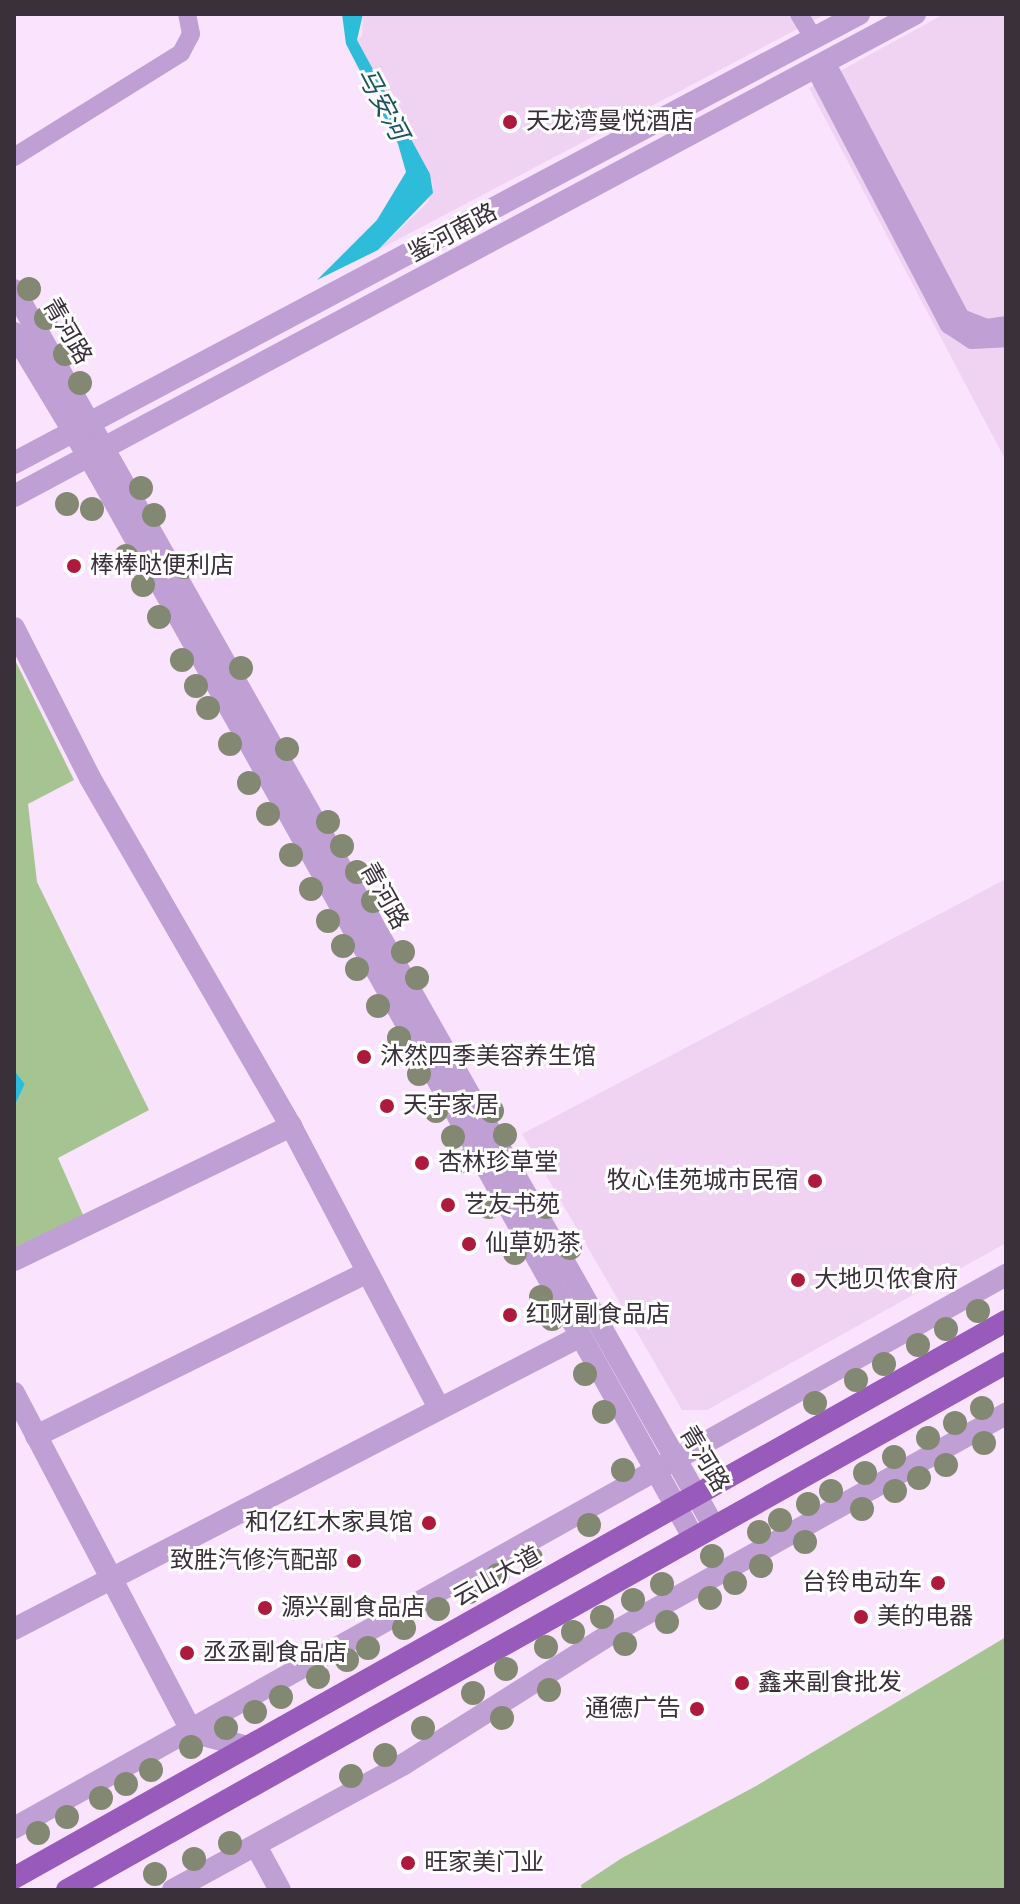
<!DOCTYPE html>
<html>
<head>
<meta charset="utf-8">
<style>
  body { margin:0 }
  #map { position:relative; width:1020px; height:1904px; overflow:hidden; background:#fae3fc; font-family:"Fira Sans","Noto Sans SC",sans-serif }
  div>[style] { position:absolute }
  .built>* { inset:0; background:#f0d3f3 }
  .green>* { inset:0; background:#a5c492 }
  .water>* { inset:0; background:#2ebcdb }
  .service>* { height:18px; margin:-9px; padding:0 9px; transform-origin:9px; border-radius:9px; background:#bf9fd4 }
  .minor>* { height:22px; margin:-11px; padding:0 11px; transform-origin:11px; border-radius:11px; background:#bf9fd4 }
  .tertiary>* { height:22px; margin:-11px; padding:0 11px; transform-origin:11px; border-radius:11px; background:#bf9fd4 }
  .primary>* { height:22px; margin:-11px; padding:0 11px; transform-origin:11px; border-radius:11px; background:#985bbc }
  .trees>* { width:24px; height:24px; margin:-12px; border-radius:50%; background:#828872 }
  .dots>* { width:22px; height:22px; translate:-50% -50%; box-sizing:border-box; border:4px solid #fff; border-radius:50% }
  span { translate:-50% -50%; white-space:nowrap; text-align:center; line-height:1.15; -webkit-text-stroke:6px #fff; paint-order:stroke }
  .poi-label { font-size:24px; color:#39303a }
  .left { translate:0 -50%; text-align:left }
  .right { translate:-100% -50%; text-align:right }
  .street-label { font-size:24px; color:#39303a }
  .water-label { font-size:26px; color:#1c5360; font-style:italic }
  .frame { position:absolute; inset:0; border:16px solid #39303a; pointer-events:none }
</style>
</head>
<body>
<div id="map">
  <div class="built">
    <i style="clip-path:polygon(363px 14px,826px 14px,378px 250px,428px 202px,433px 184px,357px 40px,362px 36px)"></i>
    <i style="clip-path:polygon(944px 14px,1006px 14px,1006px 461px,809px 88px)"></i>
    <i style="clip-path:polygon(1006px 879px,1006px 1243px,707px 1410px,682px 1410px,522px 1134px)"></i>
  </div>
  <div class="green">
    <i style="clip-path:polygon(14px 658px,74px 780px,28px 804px,37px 882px,149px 1110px,58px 1158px,84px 1217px,14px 1248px,14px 1107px,25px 1084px,14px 1070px)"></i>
    <i style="clip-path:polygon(1006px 1637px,1006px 1890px,582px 1890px,581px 1885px,622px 1858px,756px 1786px)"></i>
  </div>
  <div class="water">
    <i style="clip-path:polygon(342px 14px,363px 14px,357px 40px,430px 174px,433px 193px,378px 250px,317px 280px,377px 220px,406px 172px,398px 144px,346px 44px)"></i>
    <i style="clip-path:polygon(14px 1070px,25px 1084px,14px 1107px)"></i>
  </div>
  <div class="service">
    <i style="left:799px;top:14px;width:29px;rotate:59deg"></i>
    <i style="left:826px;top:62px;width:289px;rotate:62.2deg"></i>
    <i style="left:961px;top:318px;width:28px;rotate:21deg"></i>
    <i style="left:987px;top:328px;width:19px;rotate:-9deg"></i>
    <i style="left:815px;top:69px;width:289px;rotate:62.4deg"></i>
    <i style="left:949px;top:325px;width:27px;rotate:33deg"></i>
    <i style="left:972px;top:340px;width:34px;rotate:-3deg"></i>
    <i style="left:14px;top:157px;width:197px;rotate:-31.9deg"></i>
    <i style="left:181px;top:53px;width:21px;rotate:-62deg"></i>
    <i style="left:191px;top:34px;width:20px;rotate:-101deg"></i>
  </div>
  <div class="minor">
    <i style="left:14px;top:628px;width:168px;rotate:63.1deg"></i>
    <i style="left:90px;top:778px;width:402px;rotate:60deg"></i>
    <i style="left:291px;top:1126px;width:318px;rotate:62.3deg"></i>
    <i style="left:14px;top:1260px;width:308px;rotate:-25.8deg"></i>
    <i style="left:14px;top:1393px;width:383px;rotate:62.3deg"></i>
    <i style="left:192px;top:1732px;width:58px;rotate:15deg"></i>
    <i style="left:36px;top:1436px;width:368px;rotate:-26.3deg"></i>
    <i style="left:14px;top:1629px;width:636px;rotate:-27.33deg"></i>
    <i style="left:14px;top:1828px;width:1136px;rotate:-29.14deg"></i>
    <i style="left:256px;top:1846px;width:50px;rotate:61.4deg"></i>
    <i style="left:173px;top:1890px;width:263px;rotate:-28.6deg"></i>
    <i style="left:404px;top:1764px;width:248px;rotate:-32.2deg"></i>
    <i style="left:614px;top:1632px;width:449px;rotate:-29.1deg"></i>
  </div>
  <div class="tertiary">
    <i style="left:14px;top:290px;width:1419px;rotate:60.49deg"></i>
    <i style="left:14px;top:333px;width:165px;rotate:58.9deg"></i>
    <i style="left:99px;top:474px;width:1218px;rotate:60.8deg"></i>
    <i style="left:14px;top:463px;width:957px;rotate:-27.98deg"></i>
    <i style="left:14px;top:496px;width:1022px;rotate:-28.15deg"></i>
  </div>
  <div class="primary">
    <i style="left:14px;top:1878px;width:1138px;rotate:-29.31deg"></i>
    <i style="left:67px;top:1890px;width:1077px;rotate:-29.3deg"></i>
  </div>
  <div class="trees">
    <i style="left:29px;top:289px"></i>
    <i style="left:46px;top:318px"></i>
    <i style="left:65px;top:354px"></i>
    <i style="left:80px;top:383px"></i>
    <i style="left:141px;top:488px"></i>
    <i style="left:67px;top:504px"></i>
    <i style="left:92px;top:509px"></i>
    <i style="left:154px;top:515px"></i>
    <i style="left:126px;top:556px"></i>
    <i style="left:184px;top:567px"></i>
    <i style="left:143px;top:585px"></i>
    <i style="left:159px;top:617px"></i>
    <i style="left:182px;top:660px"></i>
    <i style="left:241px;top:668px"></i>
    <i style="left:196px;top:686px"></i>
    <i style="left:208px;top:708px"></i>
    <i style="left:230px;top:744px"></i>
    <i style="left:287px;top:749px"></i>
    <i style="left:249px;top:783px"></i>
    <i style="left:268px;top:814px"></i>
    <i style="left:328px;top:822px"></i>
    <i style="left:342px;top:846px"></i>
    <i style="left:291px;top:855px"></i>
    <i style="left:357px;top:872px"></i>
    <i style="left:311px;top:889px"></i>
    <i style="left:373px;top:901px"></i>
    <i style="left:328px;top:921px"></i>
    <i style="left:343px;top:946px"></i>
    <i style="left:403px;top:952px"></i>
    <i style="left:357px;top:969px"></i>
    <i style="left:417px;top:978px"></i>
    <i style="left:378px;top:1006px"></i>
    <i style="left:399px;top:1038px"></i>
    <i style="left:419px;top:1074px"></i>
    <i style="left:436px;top:1111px"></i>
    <i style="left:492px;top:1111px"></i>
    <i style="left:505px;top:1135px"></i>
    <i style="left:453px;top:1137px"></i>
    <i style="left:466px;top:1161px"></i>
    <i style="left:489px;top:1207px"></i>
    <i style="left:546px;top:1207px"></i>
    <i style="left:570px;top:1248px"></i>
    <i style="left:515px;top:1253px"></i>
    <i style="left:541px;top:1297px"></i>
    <i style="left:978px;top:1311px"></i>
    <i style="left:552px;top:1319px"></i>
    <i style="left:946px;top:1329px"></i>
    <i style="left:918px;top:1345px"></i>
    <i style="left:884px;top:1364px"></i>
    <i style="left:585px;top:1374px"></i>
    <i style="left:856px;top:1380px"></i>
    <i style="left:815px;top:1403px"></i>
    <i style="left:982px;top:1408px"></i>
    <i style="left:604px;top:1412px"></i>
    <i style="left:955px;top:1423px"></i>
    <i style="left:928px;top:1438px"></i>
    <i style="left:984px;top:1443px"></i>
    <i style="left:894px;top:1457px"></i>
    <i style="left:946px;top:1465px"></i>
    <i style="left:623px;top:1470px"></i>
    <i style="left:865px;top:1473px"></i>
    <i style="left:919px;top:1478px"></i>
    <i style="left:831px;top:1491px"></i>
    <i style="left:895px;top:1491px"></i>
    <i style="left:808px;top:1504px"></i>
    <i style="left:862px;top:1509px"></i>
    <i style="left:780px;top:1520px"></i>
    <i style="left:589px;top:1525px"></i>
    <i style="left:759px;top:1532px"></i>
    <i style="left:805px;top:1542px"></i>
    <i style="left:712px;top:1556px"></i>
    <i style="left:531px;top:1558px"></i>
    <i style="left:761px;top:1566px"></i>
    <i style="left:498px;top:1575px"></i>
    <i style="left:735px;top:1583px"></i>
    <i style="left:662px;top:1584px"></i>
    <i style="left:469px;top:1592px"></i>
    <i style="left:710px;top:1598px"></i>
    <i style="left:633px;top:1600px"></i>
    <i style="left:438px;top:1609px"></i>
    <i style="left:602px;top:1617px"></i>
    <i style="left:667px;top:1622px"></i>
    <i style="left:404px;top:1628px"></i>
    <i style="left:573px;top:1632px"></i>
    <i style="left:625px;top:1644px"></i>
    <i style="left:546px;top:1647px"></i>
    <i style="left:368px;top:1648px"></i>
    <i style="left:347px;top:1660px"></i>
    <i style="left:506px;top:1669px"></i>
    <i style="left:318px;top:1677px"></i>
    <i style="left:549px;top:1690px"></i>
    <i style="left:473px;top:1693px"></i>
    <i style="left:281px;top:1697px"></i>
    <i style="left:255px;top:1712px"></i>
    <i style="left:502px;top:1718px"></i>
    <i style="left:226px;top:1728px"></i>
    <i style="left:423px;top:1728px"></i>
    <i style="left:191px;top:1747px"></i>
    <i style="left:385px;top:1755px"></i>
    <i style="left:151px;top:1770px"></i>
    <i style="left:351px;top:1776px"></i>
    <i style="left:126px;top:1784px"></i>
    <i style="left:101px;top:1798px"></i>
    <i style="left:67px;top:1817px"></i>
    <i style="left:38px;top:1833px"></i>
    <i style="left:230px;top:1843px"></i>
    <i style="left:194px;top:1859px"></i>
    <i style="left:155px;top:1874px"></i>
  </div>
  <div class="dots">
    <i style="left:510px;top:122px;background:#ae1a3e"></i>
    <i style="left:74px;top:566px;background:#ae1a3e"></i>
    <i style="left:364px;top:1057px;background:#ae1a3e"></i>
    <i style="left:387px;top:1106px;background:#ae1a3e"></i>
    <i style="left:422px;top:1163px;background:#ae1a3e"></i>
    <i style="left:815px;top:1181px;background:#ae1a3e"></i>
    <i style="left:448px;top:1205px;background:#ae1a3e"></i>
    <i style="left:469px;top:1244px;background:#ae1a3e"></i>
    <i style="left:798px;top:1280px;background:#ae1a3e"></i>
    <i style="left:510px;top:1315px;background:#ae1a3e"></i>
    <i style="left:429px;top:1523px;background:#ae1a3e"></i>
    <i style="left:354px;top:1561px;background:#ae1a3e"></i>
    <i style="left:938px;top:1583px;background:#ae1a3e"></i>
    <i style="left:265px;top:1608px;background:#ae1a3e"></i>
    <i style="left:861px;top:1617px;background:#ae1a3e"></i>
    <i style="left:187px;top:1653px;background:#ae1a3e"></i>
    <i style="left:742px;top:1683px;background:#ae1a3e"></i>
    <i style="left:697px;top:1709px;background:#ae1a3e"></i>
    <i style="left:408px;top:1863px;background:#ae1a3e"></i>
  </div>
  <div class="poi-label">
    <span class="left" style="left:526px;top:122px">天龙湾曼悦酒店</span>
    <span class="left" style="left:90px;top:566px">棒棒哒便利店</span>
    <span class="left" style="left:380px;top:1057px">沐然四季美容养生馆</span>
    <span class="left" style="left:403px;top:1106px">天宇家居</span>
    <span class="left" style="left:438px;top:1163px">杏林珍草堂</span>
    <span class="right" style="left:799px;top:1181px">牧心佳苑城市民宿</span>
    <span class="left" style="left:464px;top:1205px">艺友书苑</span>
    <span class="left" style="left:485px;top:1244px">仙草奶茶</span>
    <span class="left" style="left:814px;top:1280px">大地贝侬食府</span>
    <span class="left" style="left:526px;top:1315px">红财副食品店</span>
    <span class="right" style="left:413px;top:1523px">和亿红木家具馆</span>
    <span class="right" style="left:338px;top:1561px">致胜汽修汽配部</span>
    <span class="right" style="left:922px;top:1583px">台铃电动车</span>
    <span class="left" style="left:281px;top:1608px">源兴副食品店</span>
    <span class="left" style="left:877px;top:1617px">美的电器</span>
    <span class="left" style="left:203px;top:1653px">丞丞副食品店</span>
    <span class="left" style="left:758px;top:1683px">鑫来副食批发</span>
    <span class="right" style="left:681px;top:1709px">通德广告</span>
    <span class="left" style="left:424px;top:1863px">旺家美门业</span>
  </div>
  <div class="street-label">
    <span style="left:453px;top:233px;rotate:-28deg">鉴河南路</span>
    <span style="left:67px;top:331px;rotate:60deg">青河路</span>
    <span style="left:384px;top:896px;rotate:61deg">青河路</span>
    <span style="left:704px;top:1459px;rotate:59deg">青河路</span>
    <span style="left:497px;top:1577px;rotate:-29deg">云山大道</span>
  </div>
  <div class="water-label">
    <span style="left:382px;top:104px;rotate:62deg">马安河</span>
  </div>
  <div class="frame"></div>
</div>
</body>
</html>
